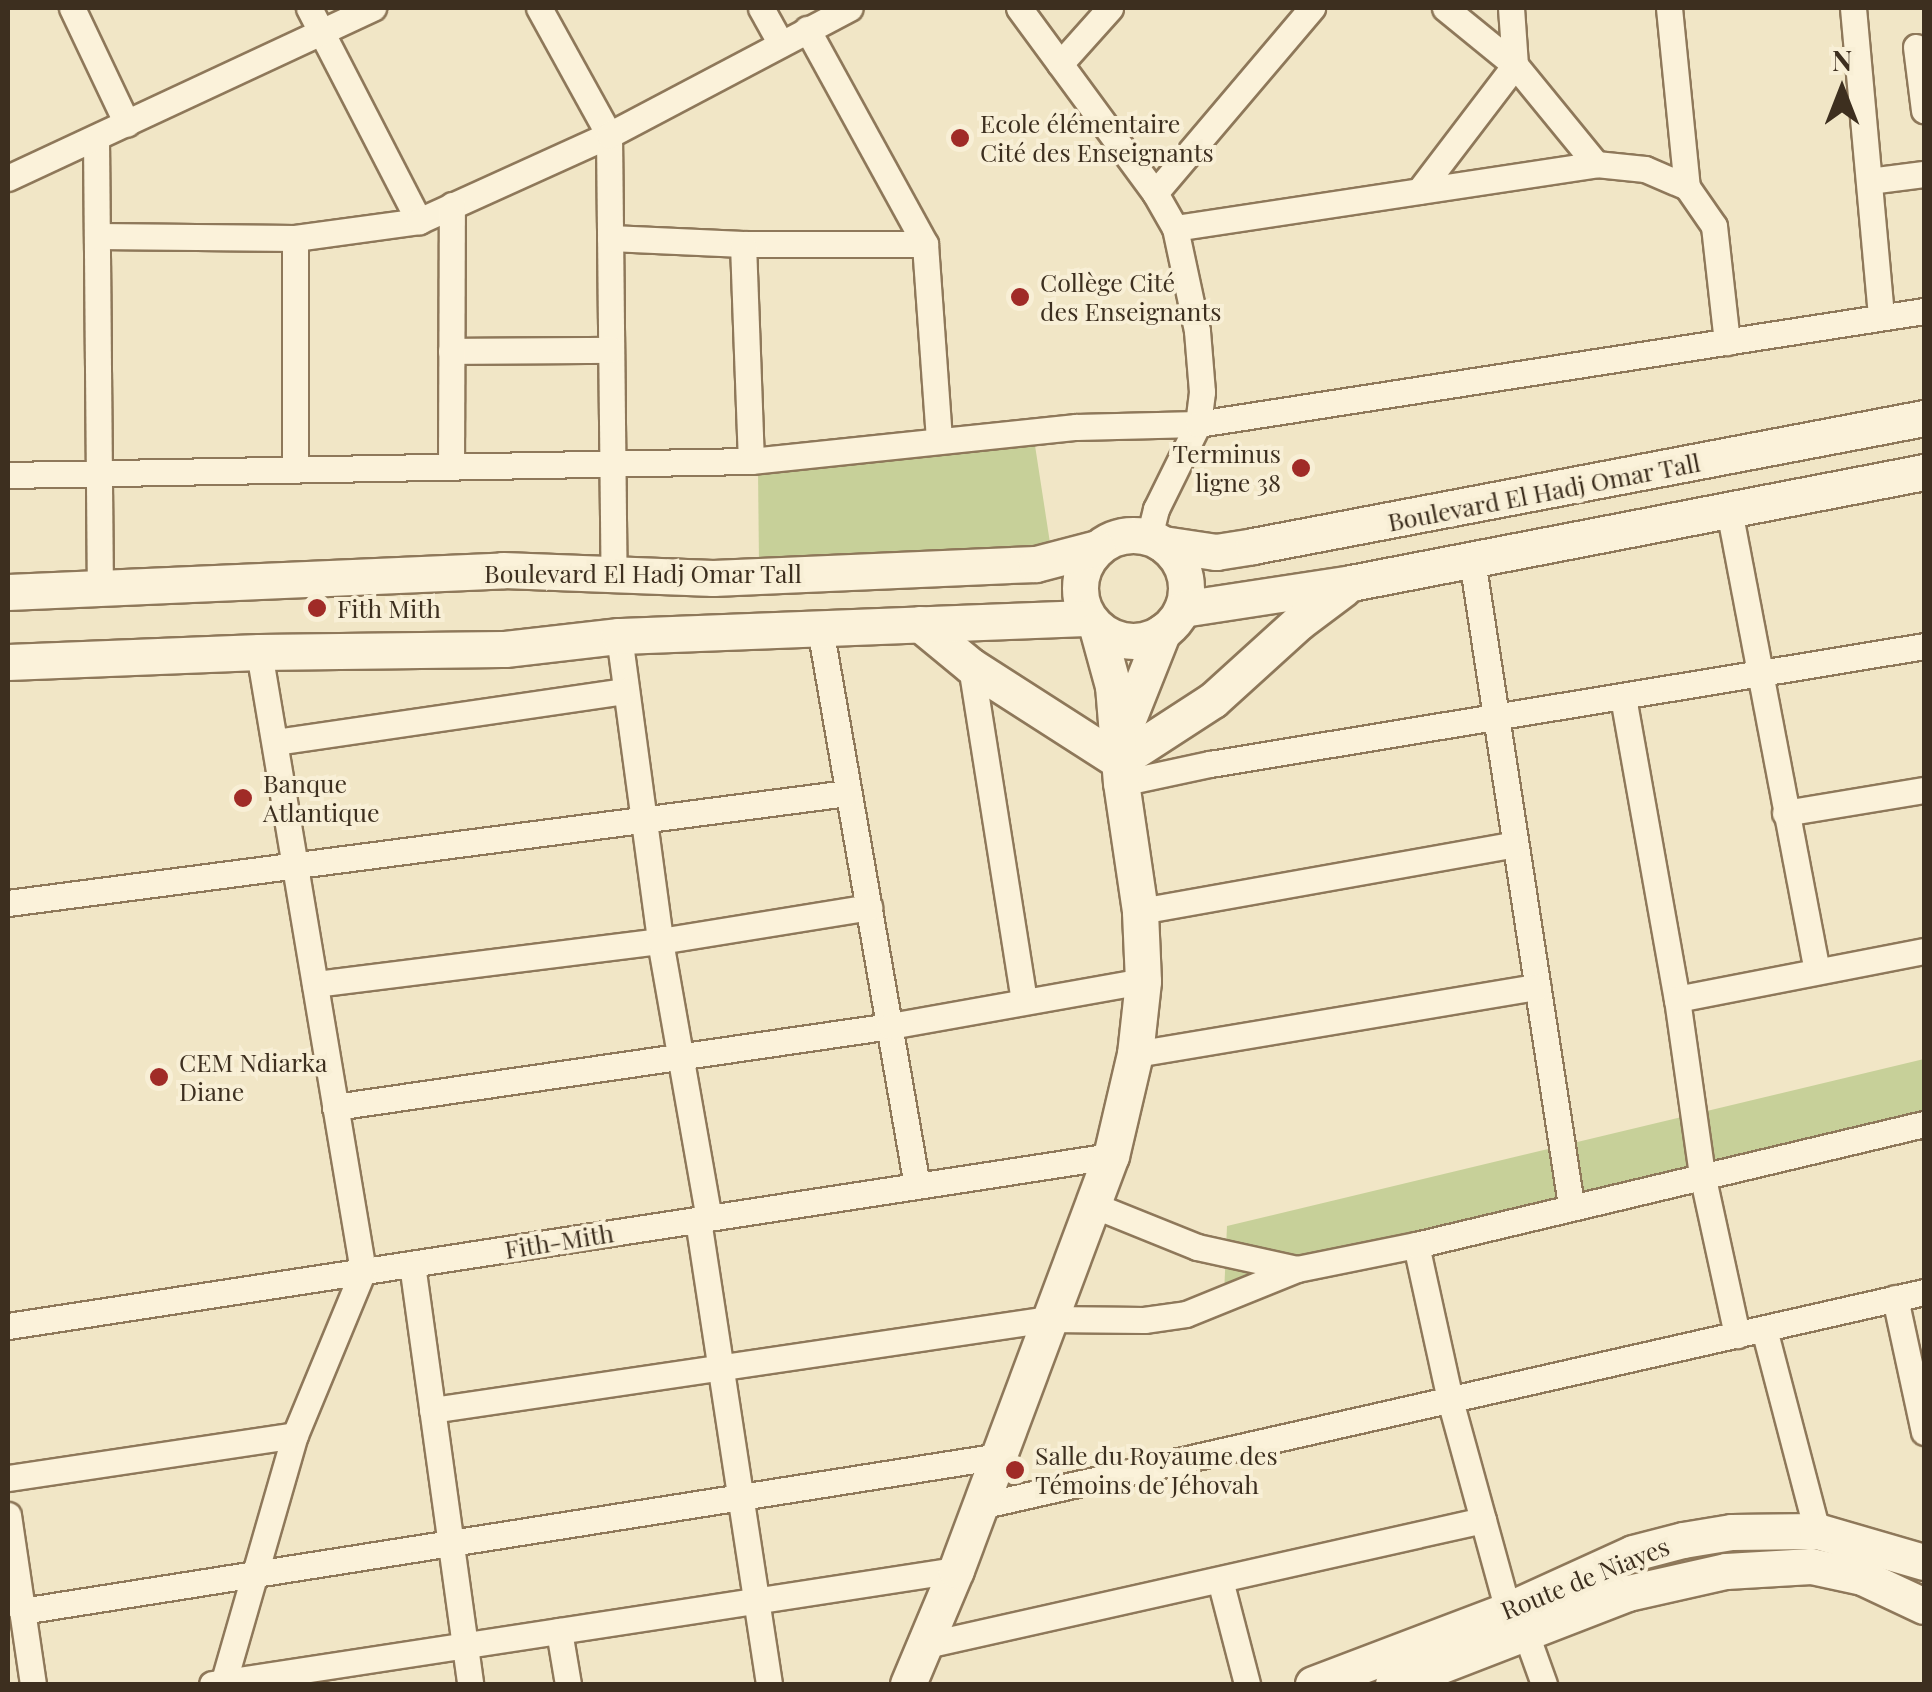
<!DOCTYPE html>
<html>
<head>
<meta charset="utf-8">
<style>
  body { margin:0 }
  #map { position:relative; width:1932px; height:1692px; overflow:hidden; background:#f1e6c6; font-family:"Playfair Display",serif }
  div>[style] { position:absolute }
  .green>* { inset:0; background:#c7d099 }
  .roads { filter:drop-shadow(2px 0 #8e785a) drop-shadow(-2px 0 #8e785a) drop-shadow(0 2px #8e785a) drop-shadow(0 -2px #8e785a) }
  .street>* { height:25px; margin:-12.5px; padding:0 12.5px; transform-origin:12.5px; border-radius:12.5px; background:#fbf2da }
  .secondary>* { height:35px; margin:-17.5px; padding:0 17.5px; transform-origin:17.5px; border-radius:17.5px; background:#fbf2da }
  .secondary>.ring { margin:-17.5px; padding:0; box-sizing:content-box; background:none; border:35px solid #fbf2da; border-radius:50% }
  .dots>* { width:28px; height:28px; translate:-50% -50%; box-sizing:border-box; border:5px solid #f8efd6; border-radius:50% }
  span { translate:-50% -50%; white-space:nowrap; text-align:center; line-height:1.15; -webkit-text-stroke:8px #f8efd6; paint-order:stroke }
  .poi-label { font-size:25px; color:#3d2f1f }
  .left { translate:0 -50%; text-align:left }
  .right { translate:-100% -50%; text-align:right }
  .street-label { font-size:25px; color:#3d2f1f }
  .frame { position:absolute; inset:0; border:10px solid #3d2f1f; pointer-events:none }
  .north { position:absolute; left:1792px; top:40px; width:100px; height:100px; -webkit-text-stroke:8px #f8efd6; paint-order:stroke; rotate:0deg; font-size:28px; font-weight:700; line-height:40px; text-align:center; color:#3d2f1f }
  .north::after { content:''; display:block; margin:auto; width:35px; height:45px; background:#3d2f1f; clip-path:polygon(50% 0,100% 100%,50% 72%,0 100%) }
</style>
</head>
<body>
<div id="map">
  <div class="green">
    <i style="clip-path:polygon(1034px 439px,1052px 556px,759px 563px,758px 469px)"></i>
    <i style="clip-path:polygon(1924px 1059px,1924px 1135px,1224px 1295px,1227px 1226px)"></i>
  </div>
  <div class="roads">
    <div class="street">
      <i style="left:72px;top:8px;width:128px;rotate:64.6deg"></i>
      <i style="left:309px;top:8px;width:240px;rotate:62.7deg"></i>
      <i style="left:539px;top:8px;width:145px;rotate:61.1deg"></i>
      <i style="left:609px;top:135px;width:443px;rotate:89.4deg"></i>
      <i style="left:761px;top:8px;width:39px;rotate:61deg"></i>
      <i style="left:1019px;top:8px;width:230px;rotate:53.7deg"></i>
      <i style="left:1155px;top:193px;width:40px;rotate:60.3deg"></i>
      <i style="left:1175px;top:228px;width:105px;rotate:77.9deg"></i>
      <i style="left:1197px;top:331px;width:61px;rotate:85.3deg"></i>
      <i style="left:1202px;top:392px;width:32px;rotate:97deg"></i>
      <i style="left:1198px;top:424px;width:95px;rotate:116.3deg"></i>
      <i style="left:1156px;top:509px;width:29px;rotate:104deg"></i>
      <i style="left:1445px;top:8px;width:90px;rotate:39.2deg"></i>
      <i style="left:1515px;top:65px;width:128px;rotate:50.7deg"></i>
      <i style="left:1669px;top:8px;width:180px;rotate:84.3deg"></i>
      <i style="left:1687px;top:187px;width:47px;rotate:55.3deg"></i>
      <i style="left:1714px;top:226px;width:117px;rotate:83.6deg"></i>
      <i style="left:1853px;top:8px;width:309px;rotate:84.8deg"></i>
      <i style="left:807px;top:29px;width:245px;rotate:61.2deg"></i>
      <i style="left:925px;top:244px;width:197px;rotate:85.9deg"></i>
      <i style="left:1916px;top:47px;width:64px;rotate:82.8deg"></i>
      <i style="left:1060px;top:64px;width:75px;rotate:-48.2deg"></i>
      <i style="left:96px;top:139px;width:451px;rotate:89.5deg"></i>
      <i style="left:8px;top:178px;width:403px;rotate:-25deg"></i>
      <i style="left:1869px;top:181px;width:55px;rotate:-7.3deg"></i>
      <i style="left:1419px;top:191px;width:158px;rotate:-52.7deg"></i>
      <i style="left:1515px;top:65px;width:57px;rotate:-94deg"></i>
      <i style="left:1155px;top:193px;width:243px;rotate:-49.7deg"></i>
      <i style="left:1175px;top:228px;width:426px;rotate:-8.6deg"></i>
      <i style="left:1596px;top:164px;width:49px;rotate:5.8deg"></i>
      <i style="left:1645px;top:169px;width:46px;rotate:23.2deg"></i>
      <i style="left:97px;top:236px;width:198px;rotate:0.6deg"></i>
      <i style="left:295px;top:238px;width:125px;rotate:-7.8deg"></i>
      <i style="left:419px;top:221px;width:209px;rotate:-24.4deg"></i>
      <i style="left:609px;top:135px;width:272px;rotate:-27.8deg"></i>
      <i style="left:610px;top:238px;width:133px;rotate:2.6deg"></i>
      <i style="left:743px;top:244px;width:182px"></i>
      <i style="left:743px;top:244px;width:217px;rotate:87.9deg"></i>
      <i style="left:451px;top:351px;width:160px;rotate:-0.4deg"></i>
      <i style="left:451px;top:467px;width:262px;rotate:-89.8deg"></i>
      <i style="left:295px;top:470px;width:232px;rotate:-90deg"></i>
      <i style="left:8px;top:475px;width:743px;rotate:-1.08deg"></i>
      <i style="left:751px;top:461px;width:327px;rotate:-6deg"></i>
      <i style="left:1076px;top:427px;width:122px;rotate:-1.4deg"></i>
      <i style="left:1198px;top:424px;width:735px;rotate:-8.85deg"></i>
      <i style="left:1729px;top:510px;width:469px;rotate:79.2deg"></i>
      <i style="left:1472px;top:560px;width:653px;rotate:81.27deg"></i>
      <i style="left:820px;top:628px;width:566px;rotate:80.14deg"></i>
      <i style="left:619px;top:636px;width:308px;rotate:82.3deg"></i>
      <i style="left:660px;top:941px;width:281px;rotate:80deg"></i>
      <i style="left:971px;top:666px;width:339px;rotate:81deg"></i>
      <i style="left:1623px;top:697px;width:307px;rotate:79.9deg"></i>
      <i style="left:1677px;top:999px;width:177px;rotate:81.9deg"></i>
      <i style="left:1702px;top:1174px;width:165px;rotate:77.7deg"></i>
      <i style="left:275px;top:742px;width:352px;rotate:-8.3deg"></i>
      <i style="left:1121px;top:783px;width:91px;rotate:-12.1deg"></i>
      <i style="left:1210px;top:764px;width:724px;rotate:-9.38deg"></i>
      <i style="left:1785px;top:813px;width:141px;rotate:-9.4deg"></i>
      <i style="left:8px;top:903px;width:846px;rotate:-7.47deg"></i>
      <i style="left:1140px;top:911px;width:381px;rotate:-10.1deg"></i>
      <i style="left:315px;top:984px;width:348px;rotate:-7.1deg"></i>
      <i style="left:660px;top:941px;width:212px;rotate:-9.2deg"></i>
      <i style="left:1677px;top:999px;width:252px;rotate:-11deg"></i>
      <i style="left:1135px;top:1054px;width:408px;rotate:-9.5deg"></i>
      <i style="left:335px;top:1107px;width:561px;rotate:-8.3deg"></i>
      <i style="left:890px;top:1026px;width:257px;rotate:-10.1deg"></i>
      <i style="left:1093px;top:1205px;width:112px;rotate:22deg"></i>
      <i style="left:1197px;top:1247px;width:102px;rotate:12.4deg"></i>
      <i style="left:698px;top:1220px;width:469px;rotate:81.3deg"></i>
      <i style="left:1416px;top:1245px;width:159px;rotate:77.6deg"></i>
      <i style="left:1450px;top:1400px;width:218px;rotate:74.6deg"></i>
      <i style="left:412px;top:1264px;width:424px;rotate:82.1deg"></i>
      <i style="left:1895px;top:1298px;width:137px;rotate:77.8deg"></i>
      <i style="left:8px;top:1326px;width:1116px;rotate:-8.76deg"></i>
      <i style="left:1764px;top:1329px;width:209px;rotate:75.3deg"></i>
      <i style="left:432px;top:1410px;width:624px;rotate:-8.39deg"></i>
      <i style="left:1049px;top:1319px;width:95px;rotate:0.6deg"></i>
      <i style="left:1144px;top:1320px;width:42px;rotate:-8.1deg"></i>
      <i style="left:1186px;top:1314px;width:120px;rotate:-22.1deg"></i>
      <i style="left:1297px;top:1269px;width:121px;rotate:-11.4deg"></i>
      <i style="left:1416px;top:1245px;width:522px;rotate:-13.4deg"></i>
      <i style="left:8px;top:1478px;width:290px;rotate:-8.5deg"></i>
      <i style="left:980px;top:1506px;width:968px;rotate:-12.77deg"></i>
      <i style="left:8px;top:1515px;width:171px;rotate:81.6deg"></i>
      <i style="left:1220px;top:1580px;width:107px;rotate:75.4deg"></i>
      <i style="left:22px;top:1611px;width:989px;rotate:-9.01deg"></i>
      <i style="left:559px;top:1631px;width:54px;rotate:80.4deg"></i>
      <i style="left:1526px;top:1634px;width:53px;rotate:70.2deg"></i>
      <i style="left:926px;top:1645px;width:571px;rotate:-12.65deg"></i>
      <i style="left:212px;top:1684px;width:753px;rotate:-8.71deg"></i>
      <i style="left:223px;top:1684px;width:259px;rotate:-73.9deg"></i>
      <i style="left:295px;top:1435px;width:178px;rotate:-67.5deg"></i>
      <i style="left:363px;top:1271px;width:628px;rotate:-99.54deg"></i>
    </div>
    <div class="secondary">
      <i class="ring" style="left:1080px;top:535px;width:71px;height:71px"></i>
      <i style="left:1163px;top:544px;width:54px;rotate:8.6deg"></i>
      <i style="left:1216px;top:552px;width:37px;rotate:-9deg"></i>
      <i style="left:1253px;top:546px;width:683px;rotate:-10.8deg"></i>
      <i style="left:8px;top:592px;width:495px;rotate:-2.5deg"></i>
      <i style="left:503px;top:570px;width:210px;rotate:2.2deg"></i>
      <i style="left:713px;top:578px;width:323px;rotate:-2.5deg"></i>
      <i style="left:1036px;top:564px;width:63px;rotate:-14.7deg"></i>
      <i style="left:1182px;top:609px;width:171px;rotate:-8.7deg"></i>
      <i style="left:1351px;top:583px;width:584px;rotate:-10.96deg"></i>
      <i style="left:920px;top:624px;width:66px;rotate:39.5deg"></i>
      <i style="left:971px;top:666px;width:176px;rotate:32.7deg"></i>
      <i style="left:8px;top:662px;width:251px;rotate:-2.3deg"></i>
      <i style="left:259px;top:652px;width:246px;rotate:-0.7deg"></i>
      <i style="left:505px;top:649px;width:115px;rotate:-6.5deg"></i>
      <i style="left:619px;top:636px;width:469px;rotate:-2.2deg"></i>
      <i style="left:1120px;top:739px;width:116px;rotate:-68.3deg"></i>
      <i style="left:1119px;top:761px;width:112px;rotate:-33deg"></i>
      <i style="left:1213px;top:700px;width:116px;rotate:-42.2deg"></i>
      <i style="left:1299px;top:622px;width:55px;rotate:-36.9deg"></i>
      <i style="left:908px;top:1684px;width:124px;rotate:-67.2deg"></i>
      <i style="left:956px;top:1570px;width:442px;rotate:-69.5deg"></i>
      <i style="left:1111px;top:1156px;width:105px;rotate:-76.8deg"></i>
      <i style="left:1135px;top:1054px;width:73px;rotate:-83.7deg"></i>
      <i style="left:1143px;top:981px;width:70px;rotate:-92.5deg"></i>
      <i style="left:1140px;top:911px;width:129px;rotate:-98.4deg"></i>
      <i style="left:1121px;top:783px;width:97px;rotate:-94.7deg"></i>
      <i style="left:1113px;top:686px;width:60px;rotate:-105.4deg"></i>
      <i style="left:1313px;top:1684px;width:209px;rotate:-20.8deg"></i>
      <i style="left:1508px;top:1610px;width:137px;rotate:-24.5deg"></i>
      <i style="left:1633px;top:1553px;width:52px;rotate:-14.6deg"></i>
      <i style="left:1683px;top:1540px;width:49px;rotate:-9.5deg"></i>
      <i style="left:1731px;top:1532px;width:86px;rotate:-0.7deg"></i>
      <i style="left:1817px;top:1531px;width:111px;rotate:16.2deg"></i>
      <i style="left:1393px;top:1684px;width:252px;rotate:-21.2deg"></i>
      <i style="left:1628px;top:1593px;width:100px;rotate:-12.7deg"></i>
      <i style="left:1726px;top:1571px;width:85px;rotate:-3.4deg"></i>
      <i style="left:1811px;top:1566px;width:52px;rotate:12.2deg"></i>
      <i style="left:1862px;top:1577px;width:68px;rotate:25.1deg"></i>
    </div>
  </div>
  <div class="dots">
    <i style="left:960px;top:138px;background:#a02b27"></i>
    <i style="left:1020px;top:297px;background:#a02b27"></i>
    <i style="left:1301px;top:468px;background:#a02b27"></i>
    <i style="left:317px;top:608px;background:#a02b27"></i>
    <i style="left:243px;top:798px;background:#a02b27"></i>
    <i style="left:159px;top:1077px;background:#a02b27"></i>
    <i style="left:1015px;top:1470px;background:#a02b27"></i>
  </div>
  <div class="poi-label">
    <span class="left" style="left:980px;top:138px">Ecole élémentaire<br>Cité des Enseignants</span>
    <span class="left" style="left:1040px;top:297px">Collège Cité<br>des Enseignants</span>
    <span class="right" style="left:1281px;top:468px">Terminus<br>ligne 38</span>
    <span class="left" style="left:337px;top:608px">Fith Mith</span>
    <span class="left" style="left:263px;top:798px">Banque<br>Atlantique</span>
    <span class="left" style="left:179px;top:1077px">CEM Ndiarka<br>Diane</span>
    <span class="left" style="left:1035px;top:1470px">Salle du Royaume des<br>Témoins de Jéhovah</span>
  </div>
  <div class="street-label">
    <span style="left:1544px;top:492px;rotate:-11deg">Boulevard El Hadj Omar Tall</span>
    <span style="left:643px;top:573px">Boulevard El Hadj Omar Tall</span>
    <span style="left:559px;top:1241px;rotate:-9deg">Fith-Mith</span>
    <span style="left:1585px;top:1578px;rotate:-22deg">Route de Niayes</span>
  </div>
  <div class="frame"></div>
  <div class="north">N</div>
</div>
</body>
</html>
